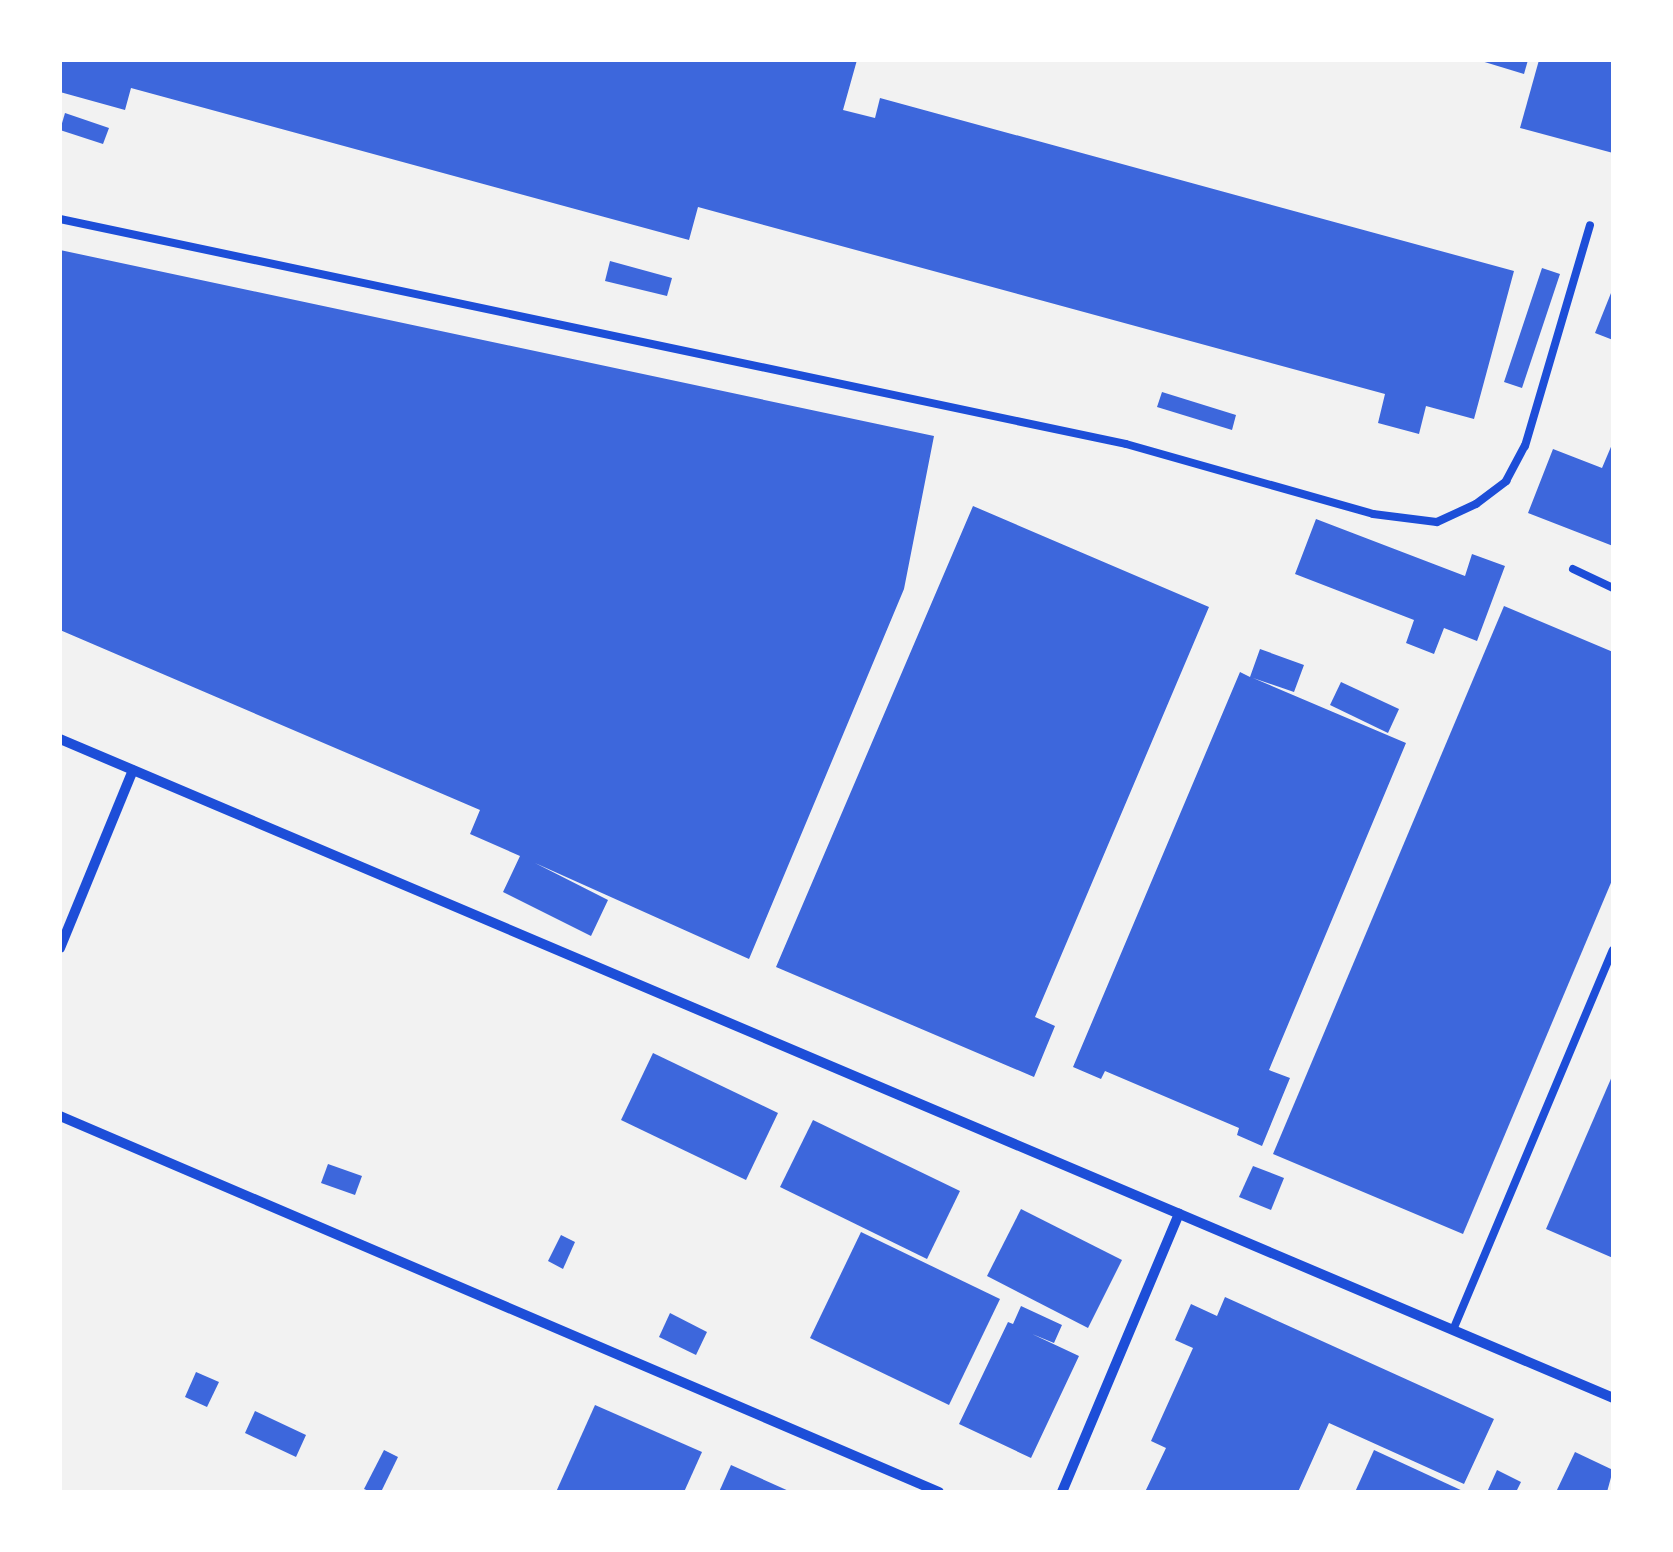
<!DOCTYPE html>
<html>
<head>
<meta charset="utf-8">
<style>
  body { margin:0 }
  #map { position:relative; width:1673px; height:1552px; overflow:hidden; background:#f2f2f2; font-family:"Fira Sans",sans-serif }
  div>[style] { position:absolute }
  .building>* { inset:0; background:#3d67dc }
  .service>* { height:8px; margin:-4px; padding:0 4px; transform-origin:4px; border-radius:4px; background:#1d4ed8 }
  .minor>* { height:10px; margin:-5px; padding:0 5px; transform-origin:5px; border-radius:5px; background:#1d4ed8 }
  span { translate:-50% -50%; white-space:nowrap; text-align:center; line-height:1.15; -webkit-text-stroke:9px #fff; paint-order:stroke }
  .frame { position:absolute; inset:0; border:62px solid #fff; pointer-events:none }
</style>
</head>
<body>
<div id="map">
  <div class="building">
    <i style="clip-path:polygon(60px 60px,857px 60px,843px 110px,875px 118px,880px 98px,1514px 271px,1474px 419px,1426px 406px,1419px 434px,1378px 423px,1385px 394px,698px 207px,689px 240px,131px 88px,125px 110px,60px 92px)"></i>
    <i style="clip-path:polygon(1478px 60px,1528px 60px,1524px 74px)"></i>
    <i style="clip-path:polygon(1539px 60px,1613px 60px,1613px 153px,1520px 128px)"></i>
    <i style="clip-path:polygon(65px 113px,109px 128px,103px 144px,60px 130px)"></i>
    <i style="clip-path:polygon(60px 250px,934px 436px,904px 589px,749px 959px,535px 863px,608px 900px,591px 936px,503px 892px,520px 856px,470px 834px,480px 810px,60px 630px)"></i>
    <i style="clip-path:polygon(610px 261px,672px 278px,667px 296px,605px 281px)"></i>
    <i style="clip-path:polygon(1542px 268px,1560px 274px,1522px 388px,1504px 382px)"></i>
    <i style="clip-path:polygon(1613px 288px,1613px 340px,1595px 333px)"></i>
    <i style="clip-path:polygon(1162px 392px,1236px 415px,1232px 430px,1157px 407px)"></i>
    <i style="clip-path:polygon(1613px 442px,1613px 546px,1528px 513px,1553px 449px,1602px 468px)"></i>
    <i style="clip-path:polygon(973px 506px,1209px 607px,1035px 1017px,1055px 1026px,1034px 1077px,776px 967px)"></i>
    <i style="clip-path:polygon(1316px 519px,1465px 576px,1472px 554px,1505px 566px,1477px 641px,1444px 628px,1434px 654px,1406px 643px,1414px 620px,1295px 574px)"></i>
    <i style="clip-path:polygon(1504px 606px,1613px 652px,1613px 878px,1463px 1234px,1273px 1154px)"></i>
    <i style="clip-path:polygon(1260px 649px,1304px 665px,1294px 692px,1253px 678px,1406px 743px,1269px 1070px,1290px 1078px,1262px 1146px,1237px 1135px,1239px 1128px,1105px 1071px,1101px 1079px,1073px 1067px,1240px 672px,1250px 677px)"></i>
    <i style="clip-path:polygon(1341px 682px,1399px 709px,1388px 733px,1330px 705px)"></i>
    <i style="clip-path:polygon(653px 1053px,778px 1113px,746px 1180px,621px 1120px)"></i>
    <i style="clip-path:polygon(1613px 1074px,1613px 1258px,1546px 1229px)"></i>
    <i style="clip-path:polygon(813px 1120px,960px 1191px,927px 1259px,780px 1187px)"></i>
    <i style="clip-path:polygon(328px 1164px,362px 1176px,355px 1195px,321px 1183px)"></i>
    <i style="clip-path:polygon(1253px 1166px,1284px 1178px,1271px 1210px,1239px 1197px)"></i>
    <i style="clip-path:polygon(1021px 1209px,1122px 1260px,1088px 1328px,987px 1276px)"></i>
    <i style="clip-path:polygon(861px 1232px,1000px 1299px,949px 1405px,810px 1338px)"></i>
    <i style="clip-path:polygon(561px 1235px,575px 1242px,563px 1269px,548px 1261px)"></i>
    <i style="clip-path:polygon(1225px 1297px,1494px 1419px,1464px 1484px,1329px 1423px,1298px 1492px,1145px 1492px,1166px 1448px,1151px 1441px,1193px 1348px,1175px 1340px,1191px 1304px,1217px 1316px)"></i>
    <i style="clip-path:polygon(1021px 1306px,1062px 1325px,1054px 1343px,1032px 1334px,1079px 1356px,1031px 1458px,959px 1424px,1008px 1322px,1013px 1324px)"></i>
    <i style="clip-path:polygon(670px 1313px,707px 1332px,696px 1355px,659px 1337px)"></i>
    <i style="clip-path:polygon(196px 1372px,219px 1382px,207px 1407px,185px 1397px)"></i>
    <i style="clip-path:polygon(595px 1405px,702px 1452px,684px 1492px,556px 1492px)"></i>
    <i style="clip-path:polygon(255px 1411px,306px 1435px,296px 1457px,245px 1433px)"></i>
    <i style="clip-path:polygon(384px 1450px,398px 1457px,381px 1492px,371px 1492px,364px 1489px)"></i>
    <i style="clip-path:polygon(1374px 1450px,1465px 1492px,1355px 1492px)"></i>
    <i style="clip-path:polygon(1575px 1452px,1613px 1470px,1607px 1492px,1556px 1492px)"></i>
    <i style="clip-path:polygon(731px 1465px,791px 1492px,719px 1492px)"></i>
    <i style="clip-path:polygon(1497px 1470px,1521px 1482px,1516px 1492px,1487px 1492px)"></i>
  </div>
  <div class="service">
    <i style="left:60px;top:219px;width:1089px;rotate:11.92deg"></i>
    <i style="left:1126px;top:444px;width:257px;rotate:15.8deg"></i>
    <i style="left:1373px;top:514px;width:64px;rotate:7.1deg"></i>
    <i style="left:1437px;top:522px;width:43px;rotate:-24.8deg"></i>
    <i style="left:1476px;top:504px;width:38px;rotate:-37deg"></i>
    <i style="left:1506px;top:481px;width:40px;rotate:-62deg"></i>
    <i style="left:1525px;top:446px;width:230px;rotate:-73.6deg"></i>
    <i style="left:1573px;top:569px;width:44px;rotate:25.4deg"></i>
    <i style="left:1453px;top:1330px;width:412px;rotate:-67.2deg"></i>
  </div>
  <div class="minor">
    <i style="left:60px;top:739px;width:1687px;rotate:22.99deg"></i>
    <i style="left:60px;top:948px;width:192px;rotate:-67.7deg"></i>
    <i style="left:60px;top:1116px;width:956px;rotate:23.16deg"></i>
    <i style="left:1062px;top:1492px;width:302px;rotate:-67.2deg"></i>
  </div>
  <div class="frame"></div>
</div>
</body>
</html>
